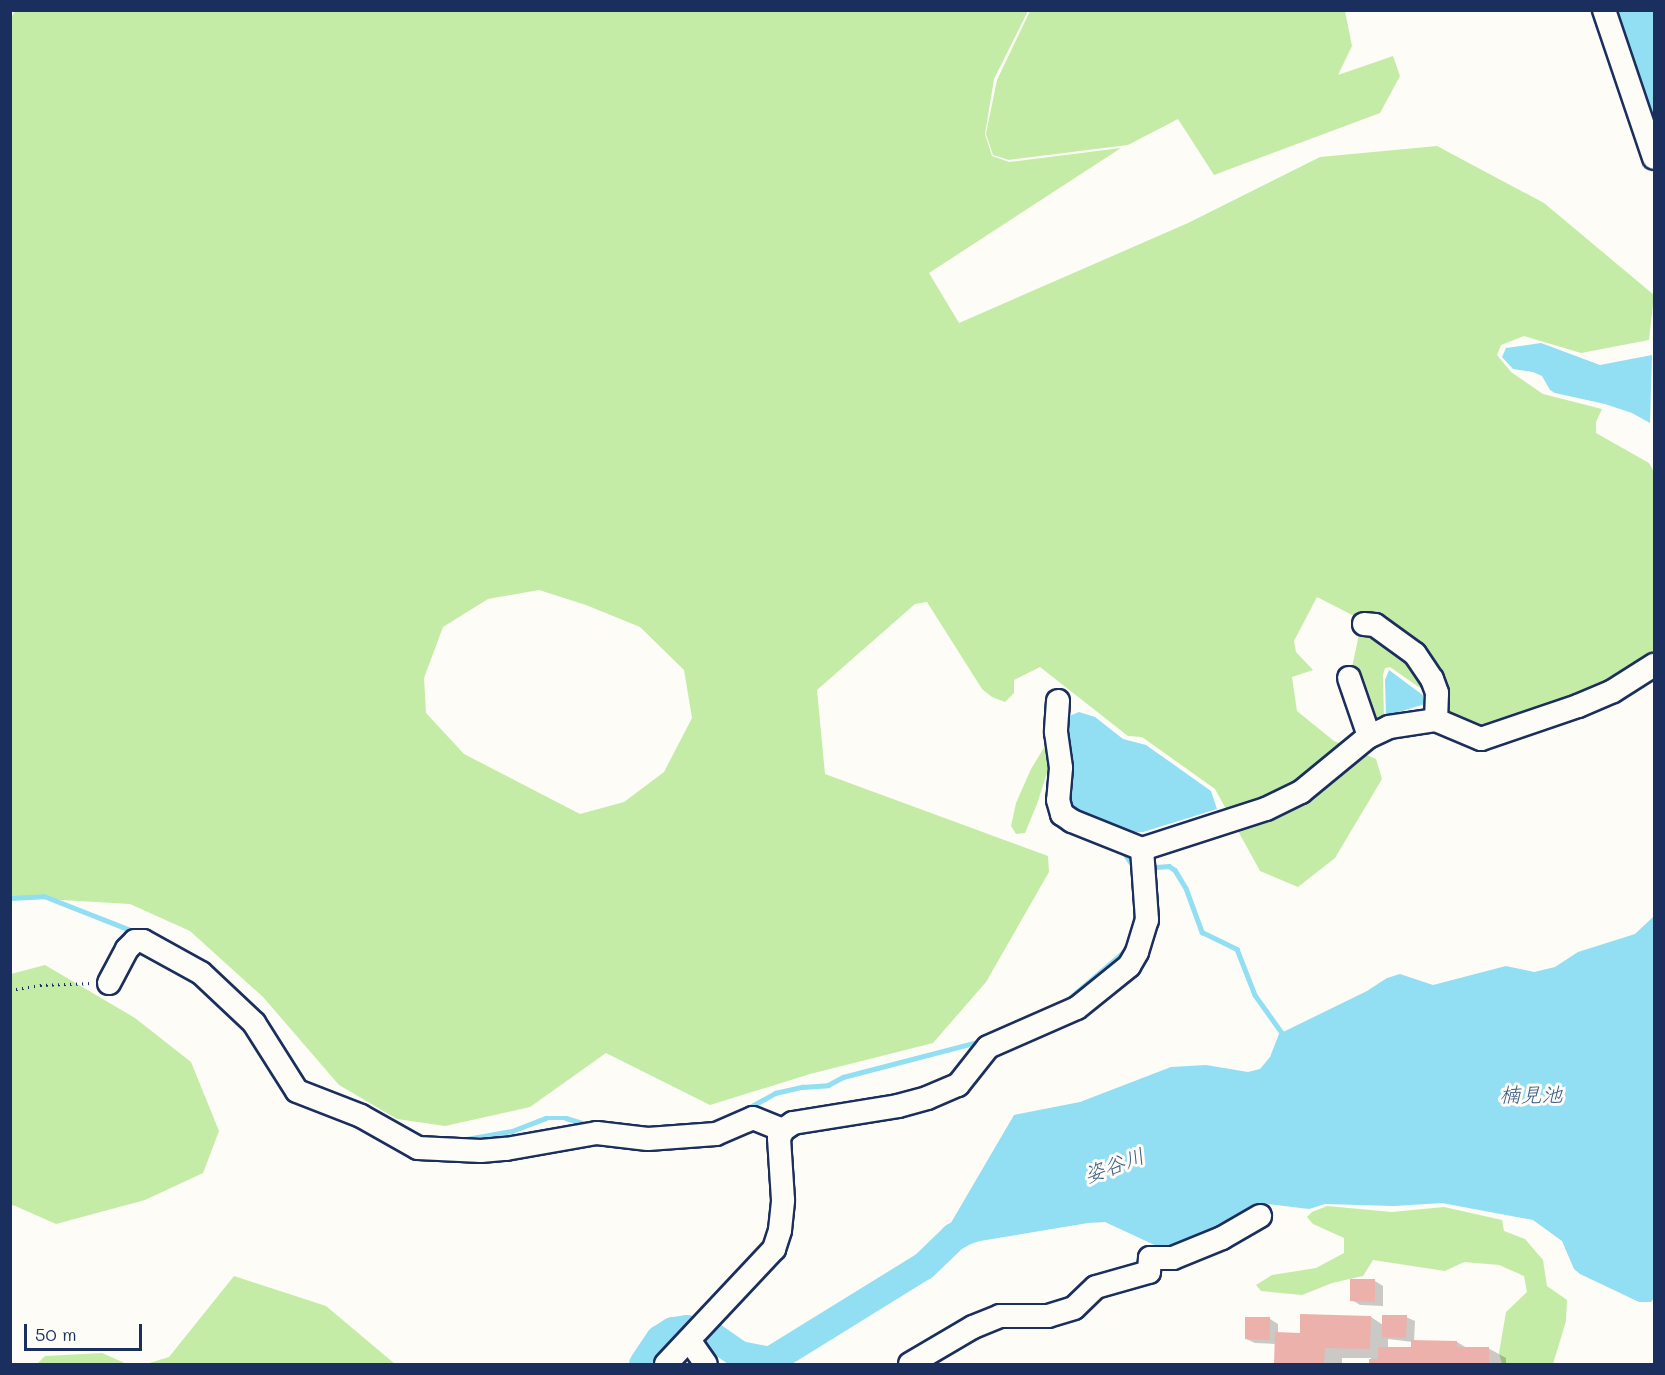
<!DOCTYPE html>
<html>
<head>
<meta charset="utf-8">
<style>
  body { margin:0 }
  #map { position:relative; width:1665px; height:1375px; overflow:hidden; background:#fdfcf7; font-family:Mali,"Klee One",sans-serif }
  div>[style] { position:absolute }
  .green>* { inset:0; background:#c5eca6 }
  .water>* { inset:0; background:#92def2 }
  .shadow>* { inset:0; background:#0003 }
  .stream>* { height:4.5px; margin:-2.25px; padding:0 2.25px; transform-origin:2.25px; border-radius:2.25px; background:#92def2 }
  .river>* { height:28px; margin:-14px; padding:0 14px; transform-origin:14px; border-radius:14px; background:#92def2 }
  .building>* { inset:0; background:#ecb1ab }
  .path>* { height:3px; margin-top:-1.5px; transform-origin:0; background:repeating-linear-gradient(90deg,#1b2f5e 0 1.5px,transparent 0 6px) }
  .roads { filter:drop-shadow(2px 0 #1b2f5e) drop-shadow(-2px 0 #1b2f5e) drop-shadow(0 2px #1b2f5e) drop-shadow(0 -2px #1b2f5e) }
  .minor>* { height:22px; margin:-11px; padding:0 11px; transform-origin:11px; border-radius:11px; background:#fdfcf7 }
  span { translate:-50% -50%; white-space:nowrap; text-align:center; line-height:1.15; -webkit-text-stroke:6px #fdfcf7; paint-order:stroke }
  .water-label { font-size:21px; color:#395b83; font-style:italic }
  .frame { position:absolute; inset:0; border:12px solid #1b2f5e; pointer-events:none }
  .scale { position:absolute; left:24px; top:1324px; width:118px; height:27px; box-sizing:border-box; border:3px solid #1b2f5e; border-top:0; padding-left:8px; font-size:18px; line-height:21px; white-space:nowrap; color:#1b2f5e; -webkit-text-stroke:4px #fdfcf7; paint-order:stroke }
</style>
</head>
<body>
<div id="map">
  <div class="green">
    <i style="clip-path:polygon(evenodd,16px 10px,1028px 11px,994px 79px,985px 134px,992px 156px,1009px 162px,1121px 148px,929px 273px,959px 323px,1188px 223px,1320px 157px,1437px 146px,1544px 203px,1654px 295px,1649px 340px,1581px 353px,1524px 336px,1501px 345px,1497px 355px,1511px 372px,1543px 394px,1602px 409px,1596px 422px,1596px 433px,1649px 463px,1654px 472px,1654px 654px,1581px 696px,1489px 729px,1472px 728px,1445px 713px,1423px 690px,1390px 667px,1385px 668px,1383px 675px,1384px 720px,1370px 726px,1352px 667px,1362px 620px,1317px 597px,1294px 641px,1296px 652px,1313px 670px,1292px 677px,1297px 711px,1334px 741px,1376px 759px,1382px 779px,1335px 858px,1298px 887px,1260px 871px,1215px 789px,1142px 737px,1128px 736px,1040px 667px,1014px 680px,1014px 693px,1005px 702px,992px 697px,982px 689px,927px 602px,915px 604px,817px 690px,825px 774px,1048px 856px,1049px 872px,986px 982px,933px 1043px,810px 1074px,710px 1105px,606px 1053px,530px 1107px,445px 1126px,397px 1119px,339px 1085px,263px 997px,190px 931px,130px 904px,11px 897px,10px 19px,16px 10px,539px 590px,586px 605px,640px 627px,684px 670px,692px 718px,664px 772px,624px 802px,580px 814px,464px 754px,426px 713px,424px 678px,443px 627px,488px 599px,539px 590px)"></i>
    <i style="clip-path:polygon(1030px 11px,1345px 11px,1352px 46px,1338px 75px,1393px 56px,1400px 76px,1380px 113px,1214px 175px,1178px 119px,1128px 145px,1009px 160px,993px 155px,986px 134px,997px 80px)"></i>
    <i style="clip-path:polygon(1048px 741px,1047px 773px,1037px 804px,1025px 833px,1016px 834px,1011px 826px,1016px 803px,1031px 769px)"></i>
    <i style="clip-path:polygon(45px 965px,135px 1018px,191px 1062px,219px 1131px,203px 1173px,145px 1200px,56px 1224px,13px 1205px,11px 1207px,11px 974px)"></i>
    <i style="clip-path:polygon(1327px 1206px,1392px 1212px,1444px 1207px,1502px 1220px,1504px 1231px,1525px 1239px,1543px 1260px,1547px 1286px,1567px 1300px,1566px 1321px,1553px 1364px,1502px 1364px,1499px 1353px,1506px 1312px,1527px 1292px,1524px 1276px,1499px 1265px,1464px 1262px,1445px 1271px,1373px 1260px,1363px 1276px,1332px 1283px,1302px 1295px,1261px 1291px,1256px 1285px,1272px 1275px,1316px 1268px,1344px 1253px,1344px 1238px,1313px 1224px,1307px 1217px,1312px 1212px)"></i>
    <i style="clip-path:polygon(234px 1276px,326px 1306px,395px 1364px,146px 1364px,169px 1357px)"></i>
    <i style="clip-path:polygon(102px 1353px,127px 1364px,37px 1364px,45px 1356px)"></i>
  </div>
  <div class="water">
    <i style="clip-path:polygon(1614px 11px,1654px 11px,1654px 138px)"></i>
    <i style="clip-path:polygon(1541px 343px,1600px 365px,1652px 355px,1650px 423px,1632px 413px,1605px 404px,1555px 393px,1550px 390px,1542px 376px,1533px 372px,1513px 369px,1502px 357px,1506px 348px)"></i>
    <i style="clip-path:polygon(1389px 670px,1424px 696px,1428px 703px,1386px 716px,1385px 680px)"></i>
    <i style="clip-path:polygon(1079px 712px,1095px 717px,1123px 739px,1146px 745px,1211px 791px,1217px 809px,1143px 832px,1120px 833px,1067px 809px,1067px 717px)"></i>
    <i style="clip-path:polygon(1654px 916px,1654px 1298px,1651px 1302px,1639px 1302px,1580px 1274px,1574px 1269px,1562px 1241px,1533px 1220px,1442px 1203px,1394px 1206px,1325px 1204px,1309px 1209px,1259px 1203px,1175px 1247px,1161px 1248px,1105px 1222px,1088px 1223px,980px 1241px,957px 1248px,945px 1233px,1014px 1115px,1080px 1102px,1171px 1067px,1206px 1065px,1248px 1072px,1260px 1069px,1270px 1057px,1279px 1034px,1367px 991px,1387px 978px,1400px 974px,1433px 985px,1506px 966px,1534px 972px,1555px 967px,1578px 952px,1635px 934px)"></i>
  </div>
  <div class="shadow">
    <i style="clip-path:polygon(1375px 1281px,1383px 1286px,1383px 1306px,1360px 1305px,1352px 1300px)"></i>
    <i style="clip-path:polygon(evenodd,1371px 1317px,1383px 1325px,1406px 1317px,1415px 1321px,1414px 1342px,1457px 1342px,1467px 1348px,1488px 1348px,1506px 1358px,1506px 1364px,1371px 1364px,1371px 1358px,1342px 1358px,1342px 1364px,1276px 1364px,1276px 1344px,1255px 1343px,1246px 1339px,1270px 1319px,1278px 1324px,1278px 1334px,1301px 1334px,1371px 1317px,1388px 1339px,1413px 1342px,1413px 1348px,1388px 1348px,1388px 1339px)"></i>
  </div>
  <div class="stream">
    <i style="left:1123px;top:851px;width:22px;rotate:56deg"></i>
    <i style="left:1156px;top:867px;width:13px;rotate:-4deg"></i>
    <i style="left:1169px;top:866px;width:7px;rotate:34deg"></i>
    <i style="left:1175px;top:870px;width:21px;rotate:59deg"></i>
    <i style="left:1186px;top:888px;width:47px;rotate:70deg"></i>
    <i style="left:1202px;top:932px;width:39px;rotate:26deg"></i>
    <i style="left:1237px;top:949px;width:49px;rotate:68.6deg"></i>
    <i style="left:1255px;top:995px;width:52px;rotate:54.5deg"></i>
    <i style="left:10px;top:898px;width:34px;rotate:-3deg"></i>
    <i style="left:44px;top:896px;width:101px;rotate:21.5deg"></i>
    <i style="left:1065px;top:1002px;width:82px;rotate:-40.5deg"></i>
    <i style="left:741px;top:1112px;width:39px;rotate:-29deg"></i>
    <i style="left:775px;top:1093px;width:28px;rotate:-13deg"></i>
    <i style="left:802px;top:1087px;width:26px;rotate:-4deg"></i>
    <i style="left:828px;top:1085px;width:17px;rotate:-28deg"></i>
    <i style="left:843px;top:1077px;width:143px;rotate:-14.6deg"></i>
    <i style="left:461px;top:1140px;width:52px;rotate:-10deg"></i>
    <i style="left:512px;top:1131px;width:36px;rotate:-21deg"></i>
    <i style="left:546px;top:1118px;width:20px"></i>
    <i style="left:566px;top:1118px;width:24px;rotate:17deg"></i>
  </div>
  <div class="river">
    <i style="left:643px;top:1364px;width:30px;rotate:-56deg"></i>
    <i style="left:660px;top:1339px;width:15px;rotate:-32deg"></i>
    <i style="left:673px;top:1331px;width:14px;rotate:-8deg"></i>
    <i style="left:687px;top:1329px;width:25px;rotate:14deg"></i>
    <i style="left:711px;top:1335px;width:35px;rotate:35deg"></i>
    <i style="left:740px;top:1355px;width:31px;rotate:11deg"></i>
    <i style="left:770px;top:1361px;width:181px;rotate:-31.7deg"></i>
    <i style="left:924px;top:1266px;width:42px;rotate:-44deg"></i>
    <i style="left:954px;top:1237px;width:35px;rotate:-27deg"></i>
  </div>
  <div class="building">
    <i style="clip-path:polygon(1350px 1279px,1375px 1279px,1375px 1302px,1350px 1301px)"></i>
    <i style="clip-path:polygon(1300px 1314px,1371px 1316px,1370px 1349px,1325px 1348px,1324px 1364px,1274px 1364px,1275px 1332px,1300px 1333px)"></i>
    <i style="clip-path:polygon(1382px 1315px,1407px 1315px,1406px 1338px,1382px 1337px)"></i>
    <i style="clip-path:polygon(1245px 1317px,1270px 1317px,1270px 1340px,1245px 1339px)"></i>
    <i style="clip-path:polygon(1411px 1340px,1457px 1341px,1457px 1347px,1489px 1347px,1489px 1364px,1369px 1364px,1369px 1359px,1378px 1359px,1378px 1347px,1411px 1347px)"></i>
  </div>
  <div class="path">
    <i style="left:10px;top:990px;width:30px;rotate:-9deg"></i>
    <i style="left:40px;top:985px;width:52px;rotate:-2.2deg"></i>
  </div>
  <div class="roads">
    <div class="minor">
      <i style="left:1604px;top:10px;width:156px;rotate:71.3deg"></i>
      <i style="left:1364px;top:624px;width:11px;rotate:5deg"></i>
      <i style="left:1375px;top:625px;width:49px;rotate:35.9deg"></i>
      <i style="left:1415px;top:654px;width:30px;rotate:56deg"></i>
      <i style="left:1432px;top:679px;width:15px;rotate:70deg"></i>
      <i style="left:1437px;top:693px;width:27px;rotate:92deg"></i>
      <i style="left:1349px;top:678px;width:61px;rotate:71deg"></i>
      <i style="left:1058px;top:701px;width:31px;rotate:94deg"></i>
      <i style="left:1056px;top:732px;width:36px;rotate:82deg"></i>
      <i style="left:1061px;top:768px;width:32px;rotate:95deg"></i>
      <i style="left:1058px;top:800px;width:15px;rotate:74deg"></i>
      <i style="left:1062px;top:814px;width:12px;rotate:35deg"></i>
      <i style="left:1072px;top:821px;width:75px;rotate:21.8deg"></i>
      <i style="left:109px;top:983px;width:38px;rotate:-62deg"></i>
      <i style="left:127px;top:949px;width:11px;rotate:-45deg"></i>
      <i style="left:135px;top:941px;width:8px"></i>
      <i style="left:143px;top:941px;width:66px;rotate:28.9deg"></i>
      <i style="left:201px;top:973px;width:73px;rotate:43.3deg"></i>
      <i style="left:254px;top:1023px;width:80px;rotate:57.7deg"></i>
      <i style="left:297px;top:1091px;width:69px;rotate:21.3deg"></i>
      <i style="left:361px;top:1116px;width:65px;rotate:29.3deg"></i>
      <i style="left:418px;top:1148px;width:63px;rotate:2.7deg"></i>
      <i style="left:481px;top:1151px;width:25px;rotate:-5deg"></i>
      <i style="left:506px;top:1149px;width:92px;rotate:-10deg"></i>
      <i style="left:597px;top:1133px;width:51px;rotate:6.7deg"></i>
      <i style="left:648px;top:1139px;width:68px;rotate:-4.2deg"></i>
      <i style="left:716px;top:1134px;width:40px;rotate:-23.4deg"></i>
      <i style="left:753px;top:1118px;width:32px;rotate:22deg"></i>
      <i style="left:689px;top:1340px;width:29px;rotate:55deg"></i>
      <i style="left:666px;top:1364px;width:158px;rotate:-46.8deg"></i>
      <i style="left:774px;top:1249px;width:20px;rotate:-72deg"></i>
      <i style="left:780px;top:1230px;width:30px;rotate:-84deg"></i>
      <i style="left:783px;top:1200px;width:62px;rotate:-93.7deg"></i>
      <i style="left:779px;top:1138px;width:9px;rotate:-63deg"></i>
      <i style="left:783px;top:1130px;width:12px;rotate:-35deg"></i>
      <i style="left:793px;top:1123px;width:106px;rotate:-9.2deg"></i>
      <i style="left:898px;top:1106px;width:30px;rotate:-15deg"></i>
      <i style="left:927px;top:1098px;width:34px;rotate:-23deg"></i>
      <i style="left:958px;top:1085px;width:48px;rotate:-51.7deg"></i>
      <i style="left:988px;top:1047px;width:97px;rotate:-23.7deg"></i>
      <i style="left:1077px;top:1008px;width:67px;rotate:-38.9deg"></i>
      <i style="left:1129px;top:966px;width:16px;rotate:-60deg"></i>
      <i style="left:1137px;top:952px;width:34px;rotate:-73deg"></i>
      <i style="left:1147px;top:920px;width:71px;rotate:-94deg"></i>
      <i style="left:1142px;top:849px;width:130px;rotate:-17.9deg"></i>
      <i style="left:1266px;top:809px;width:39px;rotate:-26deg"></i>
      <i style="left:1301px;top:792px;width:87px;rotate:-39.4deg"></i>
      <i style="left:1368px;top:737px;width:23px;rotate:-25deg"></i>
      <i style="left:1389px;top:727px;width:48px;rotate:-8.5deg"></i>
      <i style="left:1436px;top:720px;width:49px;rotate:22.9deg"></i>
      <i style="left:1481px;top:739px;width:102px;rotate:-18.8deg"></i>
      <i style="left:1578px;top:706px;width:38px;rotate:-23deg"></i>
      <i style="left:1613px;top:691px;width:49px;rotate:-32.4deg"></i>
      <i style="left:910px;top:1364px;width:73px;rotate:-30.4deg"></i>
      <i style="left:973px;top:1327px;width:29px;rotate:-22deg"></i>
      <i style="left:1000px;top:1316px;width:48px"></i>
      <i style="left:1048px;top:1316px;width:27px;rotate:-17deg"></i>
      <i style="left:1074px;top:1308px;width:30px;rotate:-44deg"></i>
      <i style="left:1096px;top:1287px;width:55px;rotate:-15.8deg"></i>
      <i style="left:1149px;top:1272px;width:14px;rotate:-86deg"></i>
      <i style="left:1150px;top:1258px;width:23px"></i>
      <i style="left:1173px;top:1258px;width:53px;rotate:-22.2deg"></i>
      <i style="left:1222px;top:1238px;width:44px;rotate:-30.1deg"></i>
    </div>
  </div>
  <div class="water-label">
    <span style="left:1531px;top:1094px">楠見池</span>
    <span style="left:1114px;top:1165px;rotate:-20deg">姿谷川</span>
  </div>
  <div class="frame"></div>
  <div class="scale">50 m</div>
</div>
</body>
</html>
